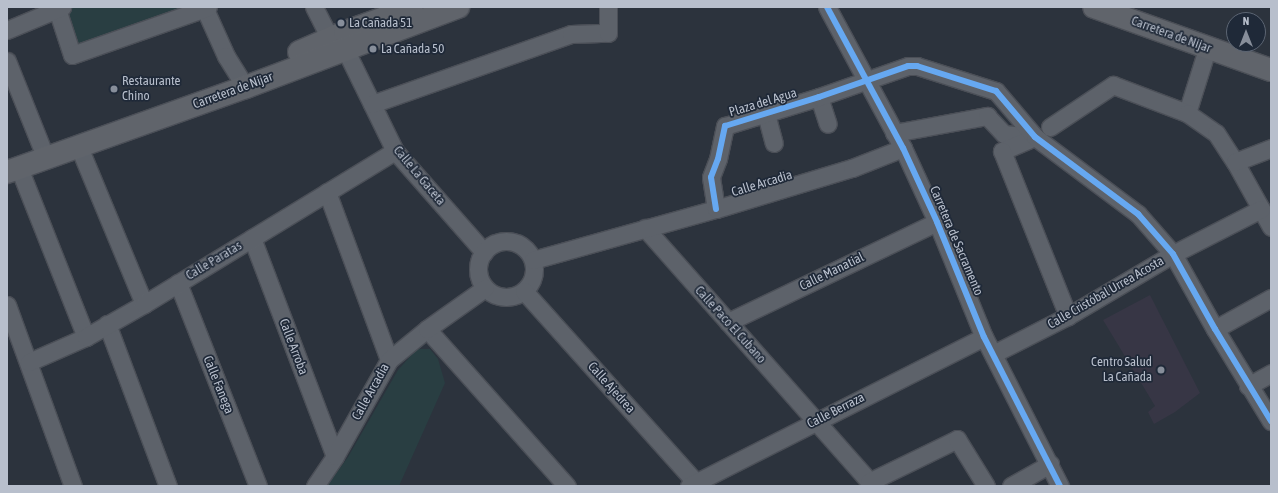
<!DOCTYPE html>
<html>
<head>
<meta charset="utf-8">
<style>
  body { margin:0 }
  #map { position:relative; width:1278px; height:493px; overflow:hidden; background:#2c333d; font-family:"Asap Condensed",sans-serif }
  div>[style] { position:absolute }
  .medical>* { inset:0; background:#373645 }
  .green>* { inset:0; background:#293e42 }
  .roads { filter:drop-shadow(1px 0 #4b4f57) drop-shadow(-1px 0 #4b4f57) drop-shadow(0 1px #4b4f57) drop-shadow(0 -1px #4b4f57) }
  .street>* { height:17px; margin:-8.5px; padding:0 8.5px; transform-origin:8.5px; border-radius:8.5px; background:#5d626a }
  .street>.ring { margin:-8.5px; padding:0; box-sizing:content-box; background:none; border:17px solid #5d626a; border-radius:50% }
  .primary>* { height:22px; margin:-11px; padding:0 11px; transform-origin:11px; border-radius:11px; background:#60646b }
  .cycleway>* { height:6px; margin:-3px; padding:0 3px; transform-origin:3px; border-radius:3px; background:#66a8f1 }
  .dots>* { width:11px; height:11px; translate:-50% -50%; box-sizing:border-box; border:2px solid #1f2938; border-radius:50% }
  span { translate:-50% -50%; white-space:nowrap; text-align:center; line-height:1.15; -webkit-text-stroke:3.5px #1f2938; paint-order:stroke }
  .poi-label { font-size:13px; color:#b8bfcc }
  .left { translate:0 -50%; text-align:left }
  .right { translate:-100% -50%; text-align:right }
  .street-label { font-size:13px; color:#b8bfcc }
  .frame { position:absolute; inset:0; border:8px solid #b8bfcc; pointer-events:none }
  .north { position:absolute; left:1226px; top:12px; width:40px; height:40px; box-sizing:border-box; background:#1f2938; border:1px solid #5c6573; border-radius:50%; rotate:0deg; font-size:11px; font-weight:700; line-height:16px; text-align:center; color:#b8bfcc }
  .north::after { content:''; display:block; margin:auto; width:14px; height:18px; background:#878e9a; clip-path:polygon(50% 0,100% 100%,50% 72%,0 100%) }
</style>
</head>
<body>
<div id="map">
  <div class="medical">
    <i style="clip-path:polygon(1150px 295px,1200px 393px,1175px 412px,1154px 424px,1148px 412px,1155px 406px,1103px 320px)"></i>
  </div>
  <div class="green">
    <i style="clip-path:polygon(63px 7px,204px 7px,72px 55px)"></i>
    <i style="clip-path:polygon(417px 349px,430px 349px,438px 359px,445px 383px,399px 486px,327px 486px,348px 457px,398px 370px)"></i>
  </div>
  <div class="roads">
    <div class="street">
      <i style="left:204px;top:7px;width:54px;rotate:65.8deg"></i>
      <i style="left:226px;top:56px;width:25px;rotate:58deg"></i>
      <i style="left:314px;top:7px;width:35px;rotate:63deg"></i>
      <i style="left:827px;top:7px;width:160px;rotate:61.7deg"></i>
      <i style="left:903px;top:148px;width:81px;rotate:65.3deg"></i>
      <i style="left:937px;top:222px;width:124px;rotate:67.8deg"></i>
      <i style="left:984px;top:337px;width:167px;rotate:63deg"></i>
      <i style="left:57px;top:9px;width:48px;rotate:71.9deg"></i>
      <i style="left:72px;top:55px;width:144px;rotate:-19.4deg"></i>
      <i style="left:7px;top:30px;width:60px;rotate:-22.7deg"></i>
      <i style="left:345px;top:49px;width:114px;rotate:63.9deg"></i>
      <i style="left:395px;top:151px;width:135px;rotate:48.6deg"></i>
      <i style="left:7px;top:61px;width:92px;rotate:68.2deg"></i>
      <i style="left:819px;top:97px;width:28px;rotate:72deg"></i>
      <i style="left:372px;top:104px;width:211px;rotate:-19.4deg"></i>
      <i style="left:571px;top:34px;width:37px;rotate:-2deg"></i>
      <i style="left:608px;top:33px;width:26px;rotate:-90deg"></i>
      <i style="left:1187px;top:113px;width:67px;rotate:-72.6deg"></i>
      <i style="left:766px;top:114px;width:30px;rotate:75deg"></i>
      <i style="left:1050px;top:127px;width:76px;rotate:-33.7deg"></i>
      <i style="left:1113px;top:85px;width:79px;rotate:20.7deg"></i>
      <i style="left:1187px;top:113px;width:35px;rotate:35deg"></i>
      <i style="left:1216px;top:133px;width:35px;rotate:57deg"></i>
      <i style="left:1235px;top:162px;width:74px;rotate:61deg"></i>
      <i style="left:894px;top:133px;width:95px;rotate:-10.4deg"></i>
      <i style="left:987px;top:116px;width:25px;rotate:47deg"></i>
      <i style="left:1004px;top:134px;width:29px;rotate:6deg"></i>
      <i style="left:1035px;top:137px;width:36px;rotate:157deg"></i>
      <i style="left:1002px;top:151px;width:178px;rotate:68.2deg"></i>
      <i style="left:79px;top:147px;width:170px;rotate:67.5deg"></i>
      <i style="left:1235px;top:162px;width:39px;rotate:-21deg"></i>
      <i style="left:19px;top:168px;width:182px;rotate:68.4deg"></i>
      <i style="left:327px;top:192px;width:179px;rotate:69.7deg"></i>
      <i style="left:716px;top:209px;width:32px;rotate:-99deg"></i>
      <i style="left:711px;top:177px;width:19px;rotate:-69deg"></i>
      <i style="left:718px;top:159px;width:34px;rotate:-78deg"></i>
      <i style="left:725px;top:126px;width:98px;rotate:-17.1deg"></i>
      <i style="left:819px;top:97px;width:94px;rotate:-19.2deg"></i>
      <i style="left:908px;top:66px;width:9px"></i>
      <i style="left:917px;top:66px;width:83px;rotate:17.6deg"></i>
      <i style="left:996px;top:91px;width:60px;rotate:49.7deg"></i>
      <i style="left:1035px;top:137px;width:129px;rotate:36.8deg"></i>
      <i style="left:1138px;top:214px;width:53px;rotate:48.8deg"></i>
      <i style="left:1173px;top:254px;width:86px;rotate:60.8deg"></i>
      <i style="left:1215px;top:329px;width:108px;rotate:58.7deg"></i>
      <i style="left:645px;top:228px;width:344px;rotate:48.5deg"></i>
      <i style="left:252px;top:238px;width:233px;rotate:69.2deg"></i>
      <i class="ring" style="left:478px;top:241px;width:39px;height:39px"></i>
      <i style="left:533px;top:260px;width:190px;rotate:-15.6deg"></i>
      <i style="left:716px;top:209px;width:142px;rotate:-16.8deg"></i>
      <i style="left:852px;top:168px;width:55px;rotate:-21.4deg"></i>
      <i style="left:178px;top:283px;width:218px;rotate:68.5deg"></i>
      <i style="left:524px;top:291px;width:262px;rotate:48.1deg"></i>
      <i style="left:7px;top:305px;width:193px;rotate:70deg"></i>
      <i style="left:728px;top:322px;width:232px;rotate:-25.6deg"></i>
      <i style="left:107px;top:324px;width:173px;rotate:69.4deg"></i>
      <i style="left:427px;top:329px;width:210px;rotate:48.3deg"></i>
      <i style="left:1215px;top:329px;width:64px;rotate:-29deg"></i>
      <i style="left:993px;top:354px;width:84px;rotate:-26.9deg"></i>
      <i style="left:1068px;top:316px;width:122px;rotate:-30.6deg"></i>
      <i style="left:1173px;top:254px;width:99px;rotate:-27.1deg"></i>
      <i style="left:29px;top:362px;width:62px;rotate:-23.7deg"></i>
      <i style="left:86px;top:337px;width:67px;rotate:-29.6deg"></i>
      <i style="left:144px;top:304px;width:294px;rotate:-31.4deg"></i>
      <i style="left:1248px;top:386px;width:26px;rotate:-29deg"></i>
      <i style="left:869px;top:482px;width:98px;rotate:-26deg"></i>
      <i style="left:957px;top:439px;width:55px;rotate:58.3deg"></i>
      <i style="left:315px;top:486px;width:36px;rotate:-56deg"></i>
      <i style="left:335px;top:456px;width:110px;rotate:-60.6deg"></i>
      <i style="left:389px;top:360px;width:49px;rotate:-39.2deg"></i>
      <i style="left:427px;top:329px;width:71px;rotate:-35.3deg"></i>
      <i style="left:689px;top:486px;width:330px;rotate:-26.8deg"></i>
      <i style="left:1011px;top:486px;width:45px;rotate:-29.4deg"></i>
    </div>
    <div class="primary">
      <i style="left:1094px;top:7px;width:188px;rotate:19.6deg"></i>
      <i style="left:299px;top:52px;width:50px;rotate:-23.5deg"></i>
      <i style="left:345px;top:32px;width:71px;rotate:-19.7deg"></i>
      <i style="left:7px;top:172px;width:254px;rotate:-19.6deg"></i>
      <i style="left:246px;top:87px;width:227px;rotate:-20.7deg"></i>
    </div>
  </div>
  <div class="cycleway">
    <i style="left:827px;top:7px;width:160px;rotate:61.7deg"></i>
    <i style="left:903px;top:148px;width:81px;rotate:65.3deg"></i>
    <i style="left:937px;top:222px;width:124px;rotate:67.8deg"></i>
    <i style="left:984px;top:337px;width:167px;rotate:63deg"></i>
    <i style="left:716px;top:209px;width:32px;rotate:-99deg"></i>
    <i style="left:711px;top:177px;width:19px;rotate:-69deg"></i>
    <i style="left:718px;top:159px;width:34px;rotate:-78deg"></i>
    <i style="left:725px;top:126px;width:98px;rotate:-17.1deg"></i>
    <i style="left:819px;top:97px;width:94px;rotate:-19.2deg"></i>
    <i style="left:908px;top:66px;width:9px"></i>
    <i style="left:917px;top:66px;width:83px;rotate:17.6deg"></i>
    <i style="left:996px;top:91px;width:60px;rotate:49.7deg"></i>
    <i style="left:1035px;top:137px;width:129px;rotate:36.8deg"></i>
    <i style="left:1138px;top:214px;width:53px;rotate:48.8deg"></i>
    <i style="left:1173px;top:254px;width:86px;rotate:60.8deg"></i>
    <i style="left:1215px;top:329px;width:108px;rotate:58.7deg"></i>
  </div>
  <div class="dots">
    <i style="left:341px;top:23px;background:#878e9a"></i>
    <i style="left:373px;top:49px;background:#878e9a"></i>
    <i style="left:114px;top:89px;background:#878e9a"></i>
    <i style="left:1161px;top:370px;background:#878e9a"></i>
  </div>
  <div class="poi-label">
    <span class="left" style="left:349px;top:23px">La Cañada 51</span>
    <span class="left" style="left:381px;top:49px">La Cañada 50</span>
    <span class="left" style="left:122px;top:89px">Restaurante<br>Chino</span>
    <span class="right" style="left:1152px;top:370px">Centro Salud<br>La Cañada</span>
  </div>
  <div class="street-label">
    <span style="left:1171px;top:35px;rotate:20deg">Carretera de Níjar</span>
    <span style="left:233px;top:91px;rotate:-20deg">Carretera de Níjar</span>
    <span style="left:763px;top:103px;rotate:-17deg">Plaza del Agua</span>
    <span style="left:419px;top:176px;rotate:50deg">Calle La Gaceta</span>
    <span style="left:762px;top:184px;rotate:-17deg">Calle Arcadia</span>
    <span style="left:956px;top:241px;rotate:67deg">Carretera de Sacramento</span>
    <span style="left:214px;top:261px;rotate:-31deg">Calle Paratas</span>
    <span style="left:832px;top:272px;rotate:-26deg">Calle Manatial</span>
    <span style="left:1106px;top:293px;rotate:-30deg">Calle Cristóbal Urrea Acosta</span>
    <span style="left:730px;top:325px;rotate:48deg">Calle Paco El Cubano</span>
    <span style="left:293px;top:347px;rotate:69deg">Calle Arroba</span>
    <span style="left:218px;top:385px;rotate:68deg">Calle Fanega</span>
    <span style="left:611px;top:388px;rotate:48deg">Calle Ajedrea</span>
    <span style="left:371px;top:392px;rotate:-61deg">Calle Arcadia</span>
    <span style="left:836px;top:411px;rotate:-27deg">Calle Berraza</span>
  </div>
  <div class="frame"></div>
  <div class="north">N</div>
</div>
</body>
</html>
